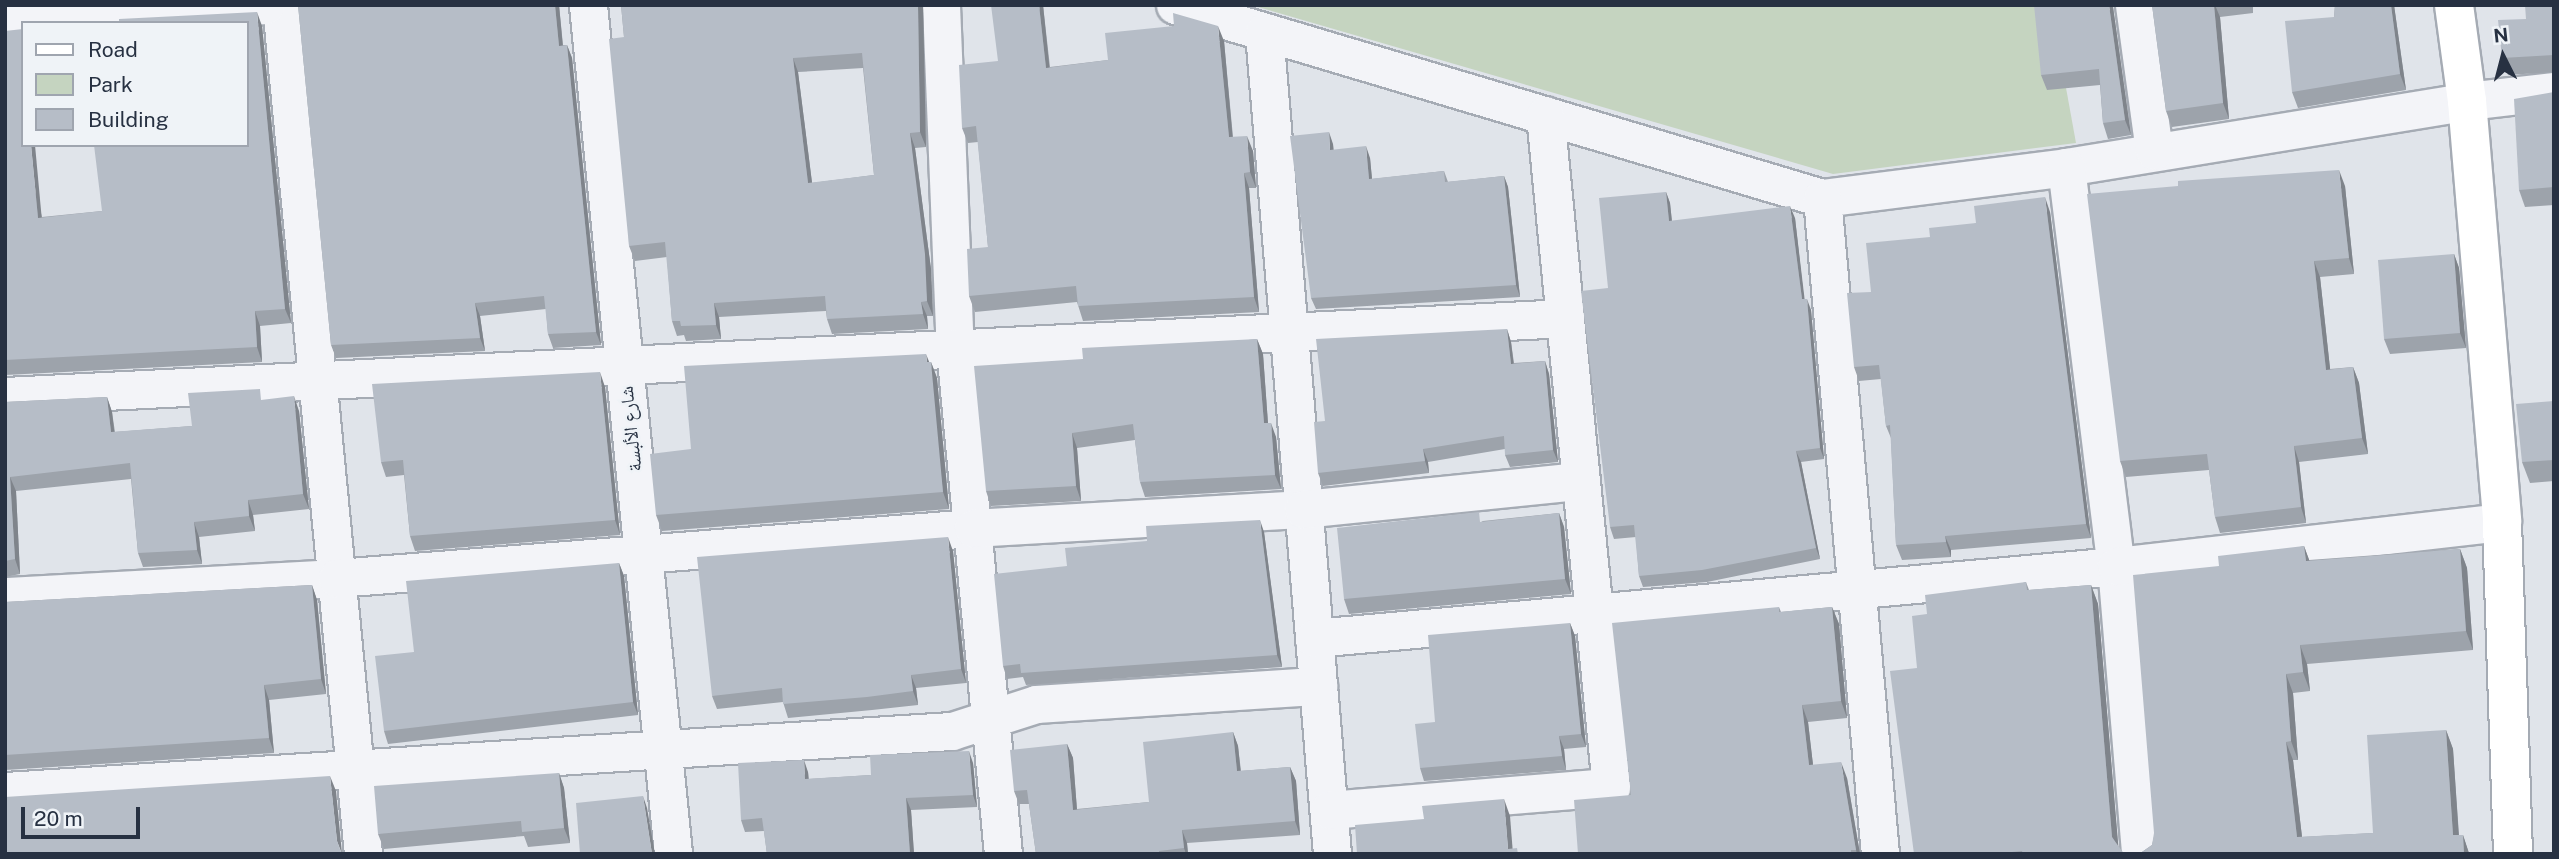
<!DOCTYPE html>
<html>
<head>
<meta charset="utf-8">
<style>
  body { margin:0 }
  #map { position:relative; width:2559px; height:859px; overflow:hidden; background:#e0e4ea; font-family:"Public Sans","Noto Naskh Arabic",sans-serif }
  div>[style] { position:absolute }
  .green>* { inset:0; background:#c5d4c0 }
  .roads { filter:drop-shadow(2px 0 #a5abb4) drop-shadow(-2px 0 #a5abb4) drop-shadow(0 2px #a5abb4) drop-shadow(0 -2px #a5abb4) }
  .street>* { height:37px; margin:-18.5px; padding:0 18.5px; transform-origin:18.5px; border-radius:18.5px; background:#f3f4f8 }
  .secondary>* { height:38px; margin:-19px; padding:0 19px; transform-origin:19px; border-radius:19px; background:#fff }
  .wall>* { inset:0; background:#9da3ab }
  .shaded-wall>* { inset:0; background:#7f848b }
  .building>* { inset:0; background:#b6bdc7 }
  span { translate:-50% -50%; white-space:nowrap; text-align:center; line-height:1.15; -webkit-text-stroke:5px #eff3f7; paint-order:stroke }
  .street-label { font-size:19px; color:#273142 }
  .frame { position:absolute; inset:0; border:7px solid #273142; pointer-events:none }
  .legend { position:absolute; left:21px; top:21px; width:228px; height:126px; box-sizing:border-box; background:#eff3f7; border:2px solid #9fa5af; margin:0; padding:9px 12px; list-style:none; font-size:21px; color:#273142 }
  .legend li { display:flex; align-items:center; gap:14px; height:35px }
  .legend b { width:35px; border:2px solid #9fa5af }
  .north { position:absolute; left:2468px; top:21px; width:70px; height:70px; -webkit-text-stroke:5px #eff3f7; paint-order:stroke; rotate:354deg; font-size:19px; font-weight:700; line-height:28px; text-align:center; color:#273142 }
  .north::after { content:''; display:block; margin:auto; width:24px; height:32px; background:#273142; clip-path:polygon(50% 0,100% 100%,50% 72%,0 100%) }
  .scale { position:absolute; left:21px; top:807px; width:119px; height:32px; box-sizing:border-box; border:4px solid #273142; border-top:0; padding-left:9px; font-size:21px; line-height:24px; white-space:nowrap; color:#273142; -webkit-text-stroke:5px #eff3f7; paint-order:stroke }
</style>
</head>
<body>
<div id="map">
  <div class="green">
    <i style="clip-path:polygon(1251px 5px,2051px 5px,2076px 143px,1833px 174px)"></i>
  </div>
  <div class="roads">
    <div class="street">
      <i style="left:281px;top:5px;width:853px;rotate:84.48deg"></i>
      <i style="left:588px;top:5px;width:853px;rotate:84.28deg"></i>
      <i style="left:941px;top:5px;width:343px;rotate:87.7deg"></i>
      <i style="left:955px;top:348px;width:508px;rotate:84.58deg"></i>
      <i style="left:1175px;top:5px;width:675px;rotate:16.61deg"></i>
      <i style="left:1822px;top:198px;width:246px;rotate:-7.2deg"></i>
      <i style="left:2066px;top:167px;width:406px;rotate:-9.3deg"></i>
      <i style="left:2467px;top:101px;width:88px;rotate:-6.6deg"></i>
      <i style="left:2134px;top:5px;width:147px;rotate:82.2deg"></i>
      <i style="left:5px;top:20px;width:261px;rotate:-3.3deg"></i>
      <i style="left:1264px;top:32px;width:825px;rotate:85.27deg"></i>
      <i style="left:2066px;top:167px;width:402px;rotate:82.9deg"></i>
      <i style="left:2116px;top:566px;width:289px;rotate:85.2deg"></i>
      <i style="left:1822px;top:198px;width:659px;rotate:84.95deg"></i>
      <i style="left:5px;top:396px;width:1562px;rotate:-2.86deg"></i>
      <i style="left:5px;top:596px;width:332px;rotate:-3.1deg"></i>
      <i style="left:337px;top:578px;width:638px;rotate:-4.5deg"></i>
      <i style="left:973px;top:528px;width:331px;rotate:-3.3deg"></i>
      <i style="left:1303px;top:509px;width:279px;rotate:-5.8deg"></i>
      <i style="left:1314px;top:638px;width:805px;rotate:-5.13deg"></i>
      <i style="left:2116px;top:566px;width:388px;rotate:-6.5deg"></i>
      <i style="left:5px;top:791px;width:949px;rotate:-3.63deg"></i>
      <i style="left:952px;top:731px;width:88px;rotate:-17.8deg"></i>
      <i style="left:1036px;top:704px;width:283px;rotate:-3.7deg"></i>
      <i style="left:1329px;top:810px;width:283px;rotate:-4.7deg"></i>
      <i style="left:1611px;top:787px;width:675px;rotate:-95.61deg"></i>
    </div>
    <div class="secondary">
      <i style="left:2454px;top:5px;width:97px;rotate:82.3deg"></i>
      <i style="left:2467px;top:101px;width:422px;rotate:85.2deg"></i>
      <i style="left:2502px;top:522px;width:332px;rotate:88.1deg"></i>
    </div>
  </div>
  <div class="wall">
    <i style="clip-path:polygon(298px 5px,559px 5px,563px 45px,567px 45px,572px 58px,601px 345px,553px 348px,548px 334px,546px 309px,480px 316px,485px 351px,336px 358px,331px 345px)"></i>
    <i style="clip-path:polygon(evenodd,621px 5px,923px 5px,926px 147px,915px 148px,931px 269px,933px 316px,927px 316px,928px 329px,832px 334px,827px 319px,826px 311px,719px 317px,721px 339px,686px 341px,684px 335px,677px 336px,672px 321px,667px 257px,635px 261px,629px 246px,624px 37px,621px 5px,863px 68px,874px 175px,812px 183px,798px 72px,863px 68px)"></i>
    <i style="clip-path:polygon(1043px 5px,1050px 67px,1108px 60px,1224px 41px,1233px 137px,1253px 151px,1256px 188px,1249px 188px,1259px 312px,1083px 321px,1077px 302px,975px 312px,969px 296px,988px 247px,978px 142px,968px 143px,962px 128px,998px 61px)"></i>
    <i style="clip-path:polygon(2152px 5px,2253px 5px,2253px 13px,2220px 17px,2229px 119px,2172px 127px,2166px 111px)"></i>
    <i style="clip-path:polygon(2335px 5px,2394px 5px,2406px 90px,2298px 108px,2292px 92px,2334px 17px)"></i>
    <i style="clip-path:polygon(2554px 5px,2554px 72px,2508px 75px,2502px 58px,2526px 19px)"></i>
    <i style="clip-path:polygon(2113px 7px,2131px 135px,2108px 139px,2103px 123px,2100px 85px,2047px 90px,2041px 75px)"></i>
    <i style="clip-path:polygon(262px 26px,291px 323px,260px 326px,262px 362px,5px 375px,5px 31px,23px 145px,42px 217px,102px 211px)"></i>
    <i style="clip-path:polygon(2554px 92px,2554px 205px,2525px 207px,2519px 190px)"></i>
    <i style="clip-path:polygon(1333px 144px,1333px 150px,1370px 158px,1372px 179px,1444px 171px,1448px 182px,1504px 176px,1508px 187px,1520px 297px,1316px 309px,1311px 298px)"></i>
    <i style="clip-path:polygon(2345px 186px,2354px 274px,2320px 277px,2330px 369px,2353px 367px,2359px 383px,2368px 454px,2299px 462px,2306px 523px,2220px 533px,2215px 517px,2209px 470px,2126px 477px,2120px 461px)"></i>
    <i style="clip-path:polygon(1666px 192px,1670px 203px,1672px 221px,1795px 218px,1804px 299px,1811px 310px,1824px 459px,1801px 462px,1820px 559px,1707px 582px,1643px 587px,1639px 576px,1636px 537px,1614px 539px,1610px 527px,1608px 288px)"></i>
    <i style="clip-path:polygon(2050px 212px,2091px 538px,1951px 550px,1951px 557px,1902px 560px,1896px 545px,1891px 438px,1886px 426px,1881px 379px,1859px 381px,1854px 367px,1871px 292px,1976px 223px)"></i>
    <i style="clip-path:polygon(2454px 254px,2459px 268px,2466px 348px,2390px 354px,2384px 339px)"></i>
    <i style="clip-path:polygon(1507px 329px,1511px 342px,1514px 363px,1545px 361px,1549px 374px,1558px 462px,1510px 467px,1505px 455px,1505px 449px,1428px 462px,1429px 473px,1323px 486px,1318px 473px,1325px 421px)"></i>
    <i style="clip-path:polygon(1257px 339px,1263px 354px,1268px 423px,1276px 437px,1281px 489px,1145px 497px,1140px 482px,1135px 440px,1077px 448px,1081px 501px,991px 506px,986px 491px,1083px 359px)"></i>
    <i style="clip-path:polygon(929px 362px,931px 362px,937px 378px,949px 509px,662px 531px,656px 515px,691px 449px)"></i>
    <i style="clip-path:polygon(605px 387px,620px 535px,415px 551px,410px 536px,404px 475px,386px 477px,381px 462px)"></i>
    <i style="clip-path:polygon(107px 397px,112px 412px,115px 432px,192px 426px,264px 400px,299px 411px,309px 509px,253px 515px,255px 531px,199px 537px,202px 564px,143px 567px,138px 553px,131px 479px,16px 491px,20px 574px,5px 577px,5px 402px)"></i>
    <i style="clip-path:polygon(2554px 401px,2554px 481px,2530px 483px,2522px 462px)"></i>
    <i style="clip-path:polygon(1559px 513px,1564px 527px,1571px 594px,1349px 614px,1344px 599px,1483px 521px)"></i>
    <i style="clip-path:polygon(1264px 532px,1282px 667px,1026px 685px,1023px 677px,1007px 679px,1003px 666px,1067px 566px)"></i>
    <i style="clip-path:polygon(2304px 546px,2309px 560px,2460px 549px,2467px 568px,2473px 650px,2307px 664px,2310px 691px,2293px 693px,2298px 760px,2293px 760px,2302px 837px,2373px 833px,2446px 730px,2453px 749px,2459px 835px,2463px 835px,2469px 854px,2139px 854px,2152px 845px,2219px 566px)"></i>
    <i style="clip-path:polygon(953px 551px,966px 683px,916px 688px,918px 705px,872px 710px,788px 718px,783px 702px,717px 709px,712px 696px)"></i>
    <i style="clip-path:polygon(619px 563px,624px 576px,638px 715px,388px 744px,384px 731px,414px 652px)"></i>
    <i style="clip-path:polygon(2026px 582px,2029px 590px,2091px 585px,2098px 604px,2118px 846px,2124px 854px,1914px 854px,1927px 614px)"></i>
    <i style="clip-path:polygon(312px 585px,317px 600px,326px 694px,269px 700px,274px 753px,5px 770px,5px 602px)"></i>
    <i style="clip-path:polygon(1779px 607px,1781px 612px,1832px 607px,1839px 624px,1847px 718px,1808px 722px,1813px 765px,1847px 778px,1860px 854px,1578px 854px,1631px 795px)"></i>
    <i style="clip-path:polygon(1570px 623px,1575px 636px,1586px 747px,1564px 749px,1566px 770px,1424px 781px,1420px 768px,1435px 722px)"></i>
    <i style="clip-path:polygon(1233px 732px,1238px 746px,1241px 771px,1290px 767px,1296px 781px,1300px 835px,1187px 843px,1188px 854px,1036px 854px,1029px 804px,1019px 804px,1014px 791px,1067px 744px,1073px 758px,1077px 809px,1149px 802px)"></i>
    <i style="clip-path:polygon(973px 763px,977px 807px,911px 810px,914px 854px,767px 854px,764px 831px,745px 832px,741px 820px,808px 772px,809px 779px,871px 775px)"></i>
    <i style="clip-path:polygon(559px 773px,564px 788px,570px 843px,528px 847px,524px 836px,384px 849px,378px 834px)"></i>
  </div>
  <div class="shaded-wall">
    <i style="clip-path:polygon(555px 5px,559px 5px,564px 59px,559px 46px)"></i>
    <i style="clip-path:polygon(918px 5px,923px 5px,926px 147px,920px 132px)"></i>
    <i style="clip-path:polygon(1039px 5px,1043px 5px,1051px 83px,1046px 68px)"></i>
    <i style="clip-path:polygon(2109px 5px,2114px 5px,2113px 7px,2131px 135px,2125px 120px)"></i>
    <i style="clip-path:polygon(2214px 5px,2215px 5px,2220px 17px,2229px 119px,2223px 103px)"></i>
    <i style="clip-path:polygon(2391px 5px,2394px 5px,2406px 90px,2400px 74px)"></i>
    <i style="clip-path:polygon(257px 12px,262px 26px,291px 323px,285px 309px)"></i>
    <i style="clip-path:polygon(1218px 26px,1224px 41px,1234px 153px,1229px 137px)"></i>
    <i style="clip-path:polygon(567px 45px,572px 58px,601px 345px,596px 332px)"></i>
    <i style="clip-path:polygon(793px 58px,798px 72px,814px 198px,808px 183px)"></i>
    <i style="clip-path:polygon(1329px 132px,1333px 144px,1335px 161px,1330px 150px)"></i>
    <i style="clip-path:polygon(910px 133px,915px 148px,931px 269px,933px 316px,927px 301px)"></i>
    <i style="clip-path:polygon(1247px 136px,1253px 151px,1256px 188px,1250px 172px)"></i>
    <i style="clip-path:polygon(31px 145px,35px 145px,43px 232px,38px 218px)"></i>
    <i style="clip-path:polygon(1366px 146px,1370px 158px,1373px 190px,1369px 179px)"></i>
    <i style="clip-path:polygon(2339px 170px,2345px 186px,2354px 274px,2349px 258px)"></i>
    <i style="clip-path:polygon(1244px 173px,1249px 188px,1259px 312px,1254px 297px)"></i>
    <i style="clip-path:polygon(1504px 176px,1508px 187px,1520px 297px,1516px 285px)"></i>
    <i style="clip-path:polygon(1666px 192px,1670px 203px,1673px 233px,1669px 221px)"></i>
    <i style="clip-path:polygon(2045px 197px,2050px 212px,2091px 538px,2086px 524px)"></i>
    <i style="clip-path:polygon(1790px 206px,1795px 218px,1806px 311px,1802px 299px)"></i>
    <i style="clip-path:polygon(2454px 254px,2459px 268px,2466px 348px,2460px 333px)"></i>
    <i style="clip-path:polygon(2314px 261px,2320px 277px,2332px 386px,2326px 370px)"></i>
    <i style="clip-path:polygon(1807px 299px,1811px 310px,1824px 459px,1820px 448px)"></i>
    <i style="clip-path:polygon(921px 302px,927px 316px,928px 329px,923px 314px)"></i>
    <i style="clip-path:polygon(475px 303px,480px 316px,485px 351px,480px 338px)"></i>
    <i style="clip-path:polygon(714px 303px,719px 317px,721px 339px,716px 325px)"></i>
    <i style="clip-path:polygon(255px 311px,260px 326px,262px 362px,257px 347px)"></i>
    <i style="clip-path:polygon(1507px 329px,1511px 342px,1515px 376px,1511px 364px)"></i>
    <i style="clip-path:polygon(1257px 339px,1263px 354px,1269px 438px,1264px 423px)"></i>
    <i style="clip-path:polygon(926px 354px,932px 369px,931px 362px,937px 378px,949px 509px,943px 492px)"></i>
    <i style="clip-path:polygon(1545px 361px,1549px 374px,1558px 462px,1553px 450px)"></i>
    <i style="clip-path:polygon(2353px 367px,2359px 383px,2368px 454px,2362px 438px)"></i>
    <i style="clip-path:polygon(600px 372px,605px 387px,620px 535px,615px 520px)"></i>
    <i style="clip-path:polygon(294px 396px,299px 411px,309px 509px,303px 494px)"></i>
    <i style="clip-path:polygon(107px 397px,112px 412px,116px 447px,111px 432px)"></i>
    <i style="clip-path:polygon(1271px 423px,1276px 437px,1281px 489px,1275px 475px)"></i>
    <i style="clip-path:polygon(1072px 433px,1077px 448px,1081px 501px,1076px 486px)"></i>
    <i style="clip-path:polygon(2294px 446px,2299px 462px,2306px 523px,2301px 507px)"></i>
    <i style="clip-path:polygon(1423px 449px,1428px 462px,1429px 473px,1425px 461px)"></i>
    <i style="clip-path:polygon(1796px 451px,1801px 462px,1820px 559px,1816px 548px)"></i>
    <i style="clip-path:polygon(10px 477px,16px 491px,20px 574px,15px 559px)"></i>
    <i style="clip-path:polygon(248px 500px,253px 515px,255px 531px,249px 516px)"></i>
    <i style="clip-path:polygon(1559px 513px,1564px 527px,1571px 594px,1565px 579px)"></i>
    <i style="clip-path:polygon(1260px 520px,1264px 532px,1282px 667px,1277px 655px)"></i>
    <i style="clip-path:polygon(194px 522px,199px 537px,202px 564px,197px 550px)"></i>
    <i style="clip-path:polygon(1945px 536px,1951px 550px,1951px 557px,1946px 542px)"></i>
    <i style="clip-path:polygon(948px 537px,953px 551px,966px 683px,961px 669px)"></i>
    <i style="clip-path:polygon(2304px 546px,2311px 565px,2306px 561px)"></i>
    <i style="clip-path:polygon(2460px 549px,2467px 568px,2473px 650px,2466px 631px)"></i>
    <i style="clip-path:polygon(619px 563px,624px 576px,638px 715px,633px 702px)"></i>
    <i style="clip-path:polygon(312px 585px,317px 600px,326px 694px,321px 679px)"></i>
    <i style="clip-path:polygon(2091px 585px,2098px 604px,2119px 854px,2112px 837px)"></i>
    <i style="clip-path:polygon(1832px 607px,1839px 624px,1847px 718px,1841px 701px)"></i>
    <i style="clip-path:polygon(1570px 623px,1575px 636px,1586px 747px,1581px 734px)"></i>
    <i style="clip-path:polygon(2300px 645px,2307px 664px,2310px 691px,2303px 672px)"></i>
    <i style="clip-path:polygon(2286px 674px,2293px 693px,2298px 760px,2291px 741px)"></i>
    <i style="clip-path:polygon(911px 675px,916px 688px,918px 705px,913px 691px)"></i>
    <i style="clip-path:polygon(264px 685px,269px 700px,274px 753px,269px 738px)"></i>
    <i style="clip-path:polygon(1802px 705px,1808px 722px,1815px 782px,1809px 765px)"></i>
    <i style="clip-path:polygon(2446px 730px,2453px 749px,2460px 854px,2453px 835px)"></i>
    <i style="clip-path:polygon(1233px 732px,1238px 746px,1242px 785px,1237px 771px)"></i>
    <i style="clip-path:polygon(1559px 736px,1564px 749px,1566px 770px,1562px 756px)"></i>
    <i style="clip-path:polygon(2286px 742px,2293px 760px,2304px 854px,2297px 837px)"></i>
    <i style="clip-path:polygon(1067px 744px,1073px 758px,1078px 824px,1073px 810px)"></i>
    <i style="clip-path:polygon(969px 751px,973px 763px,977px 807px,973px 795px)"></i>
    <i style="clip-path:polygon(804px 760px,808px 772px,809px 791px,805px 779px)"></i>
    <i style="clip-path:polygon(1841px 762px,1847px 778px,1860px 854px,1857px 854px,1856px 850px)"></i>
    <i style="clip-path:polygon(1290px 767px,1296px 781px,1300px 835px,1295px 821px)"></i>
    <i style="clip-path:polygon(559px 773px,564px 788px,570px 843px,564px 828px)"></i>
    <i style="clip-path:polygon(330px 776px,336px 791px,342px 854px,337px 841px)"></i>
    <i style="clip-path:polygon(643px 796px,647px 808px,655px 854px,652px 854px)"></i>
    <i style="clip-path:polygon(906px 798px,911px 810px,914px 854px,910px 854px)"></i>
    <i style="clip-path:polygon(1504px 799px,1510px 816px,1513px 854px,1508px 849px)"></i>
    <i style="clip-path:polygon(1182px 830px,1187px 843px,1188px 854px,1186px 854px,1184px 848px)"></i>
    <i style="clip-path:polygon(2463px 835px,2469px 853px,2469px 854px,2464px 854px)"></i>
  </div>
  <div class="building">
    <i style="clip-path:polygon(298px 5px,555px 5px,559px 46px,567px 45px,596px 332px,548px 334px,544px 296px,475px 303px,480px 338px,331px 345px)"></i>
    <i style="clip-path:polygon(evenodd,621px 5px,918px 5px,920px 132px,910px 133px,925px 254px,927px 301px,921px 302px,923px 314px,827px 319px,825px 296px,714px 303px,716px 325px,681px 326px,680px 321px,672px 321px,665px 242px,629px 246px,609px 39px,624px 37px,621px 5px,862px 53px,874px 175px,808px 183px,793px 58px,862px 53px)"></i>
    <i style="clip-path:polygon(991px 5px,1039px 5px,1046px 68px,1108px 60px,1105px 33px,1174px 26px,1173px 13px,1218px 26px,1229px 137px,1247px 136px,1250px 172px,1244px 173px,1254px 297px,1078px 306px,1076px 286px,969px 296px,967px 249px,988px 247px,976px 126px,962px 128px,959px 65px,998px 61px)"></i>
    <i style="clip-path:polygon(2034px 5px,2109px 5px,2125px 120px,2103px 123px,2099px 69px,2041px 75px)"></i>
    <i style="clip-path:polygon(2152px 5px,2214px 5px,2223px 103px,2166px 111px)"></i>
    <i style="clip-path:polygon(2335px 5px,2391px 5px,2400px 74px,2292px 92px,2285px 21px,2334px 17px)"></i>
    <i style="clip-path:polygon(2525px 5px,2554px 5px,2554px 55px,2502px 58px,2498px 20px,2526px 19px)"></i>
    <i style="clip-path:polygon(257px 12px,285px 309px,255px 311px,257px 347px,5px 360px,5px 31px,23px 29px,23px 145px,31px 145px,38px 218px,102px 211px,94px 145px,247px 145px,247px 23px,119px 23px,119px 19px)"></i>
    <i style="clip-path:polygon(2554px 92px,2554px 187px,2519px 190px,2514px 99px)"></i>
    <i style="clip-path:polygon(1329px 132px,1330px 150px,1366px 146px,1369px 179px,1444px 171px,1445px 182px,1504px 176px,1516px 285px,1311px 298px,1290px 136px)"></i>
    <i style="clip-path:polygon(2339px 170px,2349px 258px,2314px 261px,2326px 370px,2353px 367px,2362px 438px,2294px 446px,2301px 507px,2215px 517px,2207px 454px,2120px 461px,2087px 194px,2178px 186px,2178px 181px)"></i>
    <i style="clip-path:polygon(1666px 192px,1669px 221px,1790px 206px,1802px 299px,1807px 299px,1820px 448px,1796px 451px,1816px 548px,1702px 570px,1639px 576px,1634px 525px,1610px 527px,1581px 291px,1608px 288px,1599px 198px)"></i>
    <i style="clip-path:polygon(2045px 197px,2086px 524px,1945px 536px,1946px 542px,1896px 545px,1890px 425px,1886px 426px,1879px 365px,1854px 367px,1847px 293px,1871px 292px,1866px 243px,1930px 237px,1929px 228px,1976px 223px,1974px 206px)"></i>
    <i style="clip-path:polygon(2454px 254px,2460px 333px,2384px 339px,2378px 260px)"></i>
    <i style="clip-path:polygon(1507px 329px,1511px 364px,1545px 361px,1553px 450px,1505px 455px,1504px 436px,1423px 449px,1425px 461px,1318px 473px,1314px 422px,1325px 421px,1316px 339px)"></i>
    <i style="clip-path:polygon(1257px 339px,1264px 423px,1271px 423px,1275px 475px,1140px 482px,1133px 424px,1072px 433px,1076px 486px,986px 491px,974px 366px,1083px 359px,1082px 348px)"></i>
    <i style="clip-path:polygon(926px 354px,927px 362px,931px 362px,943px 492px,656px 515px,650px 454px,691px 449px,684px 366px)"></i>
    <i style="clip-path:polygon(600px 372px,615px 520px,410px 536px,403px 460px,381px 462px,372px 384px)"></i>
    <i style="clip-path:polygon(260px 389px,261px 400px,294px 396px,303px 494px,248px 500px,249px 516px,194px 522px,197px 550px,138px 553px,130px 463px,10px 477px,15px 559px,5px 561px,5px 402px,107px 397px,111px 432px,192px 426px,188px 393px)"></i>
    <i style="clip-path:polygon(2554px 401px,2554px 460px,2522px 462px,2516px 404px)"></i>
    <i style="clip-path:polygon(1479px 512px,1480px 522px,1559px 513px,1565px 579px,1344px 599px,1337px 528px)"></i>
    <i style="clip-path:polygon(1260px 520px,1277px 655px,1021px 673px,1020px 664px,1003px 666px,994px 574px,1067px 566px,1065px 548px,1147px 541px,1146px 526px)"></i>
    <i style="clip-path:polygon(948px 537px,961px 669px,911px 675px,913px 691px,867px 697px,783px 704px,782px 688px,712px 696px,697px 557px)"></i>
    <i style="clip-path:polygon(2304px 546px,2306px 561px,2460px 549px,2466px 631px,2300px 645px,2303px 672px,2286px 674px,2291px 741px,2286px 742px,2297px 837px,2373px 833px,2367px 735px,2446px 730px,2453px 835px,2463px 835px,2464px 854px,2139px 854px,2152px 845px,2154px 833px,2133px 575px,2219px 566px,2218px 556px)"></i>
    <i style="clip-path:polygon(619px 563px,633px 702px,384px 731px,375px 656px,414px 652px,406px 581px)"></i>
    <i style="clip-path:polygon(2026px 582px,2027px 590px,2091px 585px,2112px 837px,2124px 854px,2023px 854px,2022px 851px,1992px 854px,1914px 854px,1890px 671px,1917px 668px,1912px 616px,1927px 614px,1925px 595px)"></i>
    <i style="clip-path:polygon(312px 585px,321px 679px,264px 685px,269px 738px,5px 755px,5px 602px)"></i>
    <i style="clip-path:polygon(1779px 607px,1779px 612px,1832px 607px,1841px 701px,1802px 705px,1809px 765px,1841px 762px,1856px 850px,1851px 850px,1851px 854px,1578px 854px,1574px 800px,1631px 795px,1612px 623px)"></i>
    <i style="clip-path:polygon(1570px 623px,1581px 734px,1559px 736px,1562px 756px,1420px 768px,1415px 724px,1435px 722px,1428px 635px)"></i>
    <i style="clip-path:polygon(1233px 732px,1237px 771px,1290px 767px,1295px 821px,1182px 830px,1184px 848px,1159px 851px,1159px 854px,1036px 854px,1027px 790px,1014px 791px,1010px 750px,1067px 744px,1073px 810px,1149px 802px,1143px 742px)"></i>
    <i style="clip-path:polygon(969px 751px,973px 795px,906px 798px,910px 854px,767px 854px,762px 818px,741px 820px,738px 763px,804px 760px,805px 779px,871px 775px,870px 755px)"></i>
    <i style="clip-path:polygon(559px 773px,564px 828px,522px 832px,521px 821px,378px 834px,374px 786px)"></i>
    <i style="clip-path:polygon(330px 776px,337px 841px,341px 852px,344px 854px,5px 854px,5px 797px)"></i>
    <i style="clip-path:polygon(643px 796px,652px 854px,580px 854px,576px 803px)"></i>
    <i style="clip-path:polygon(1504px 799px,1508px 849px,1517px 848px,1518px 854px,1357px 854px,1355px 825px,1424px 819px,1422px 806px)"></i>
  </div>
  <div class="street-label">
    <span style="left:631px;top:429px;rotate:-96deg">شارع الألبسة</span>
  </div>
  <div class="frame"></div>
  <ul class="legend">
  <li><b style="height:9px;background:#fff"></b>Road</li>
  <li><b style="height:19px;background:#c5d4c0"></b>Park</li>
  <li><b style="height:19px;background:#b6bdc7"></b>Building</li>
  </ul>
  <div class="north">N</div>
  <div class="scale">20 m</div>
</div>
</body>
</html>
